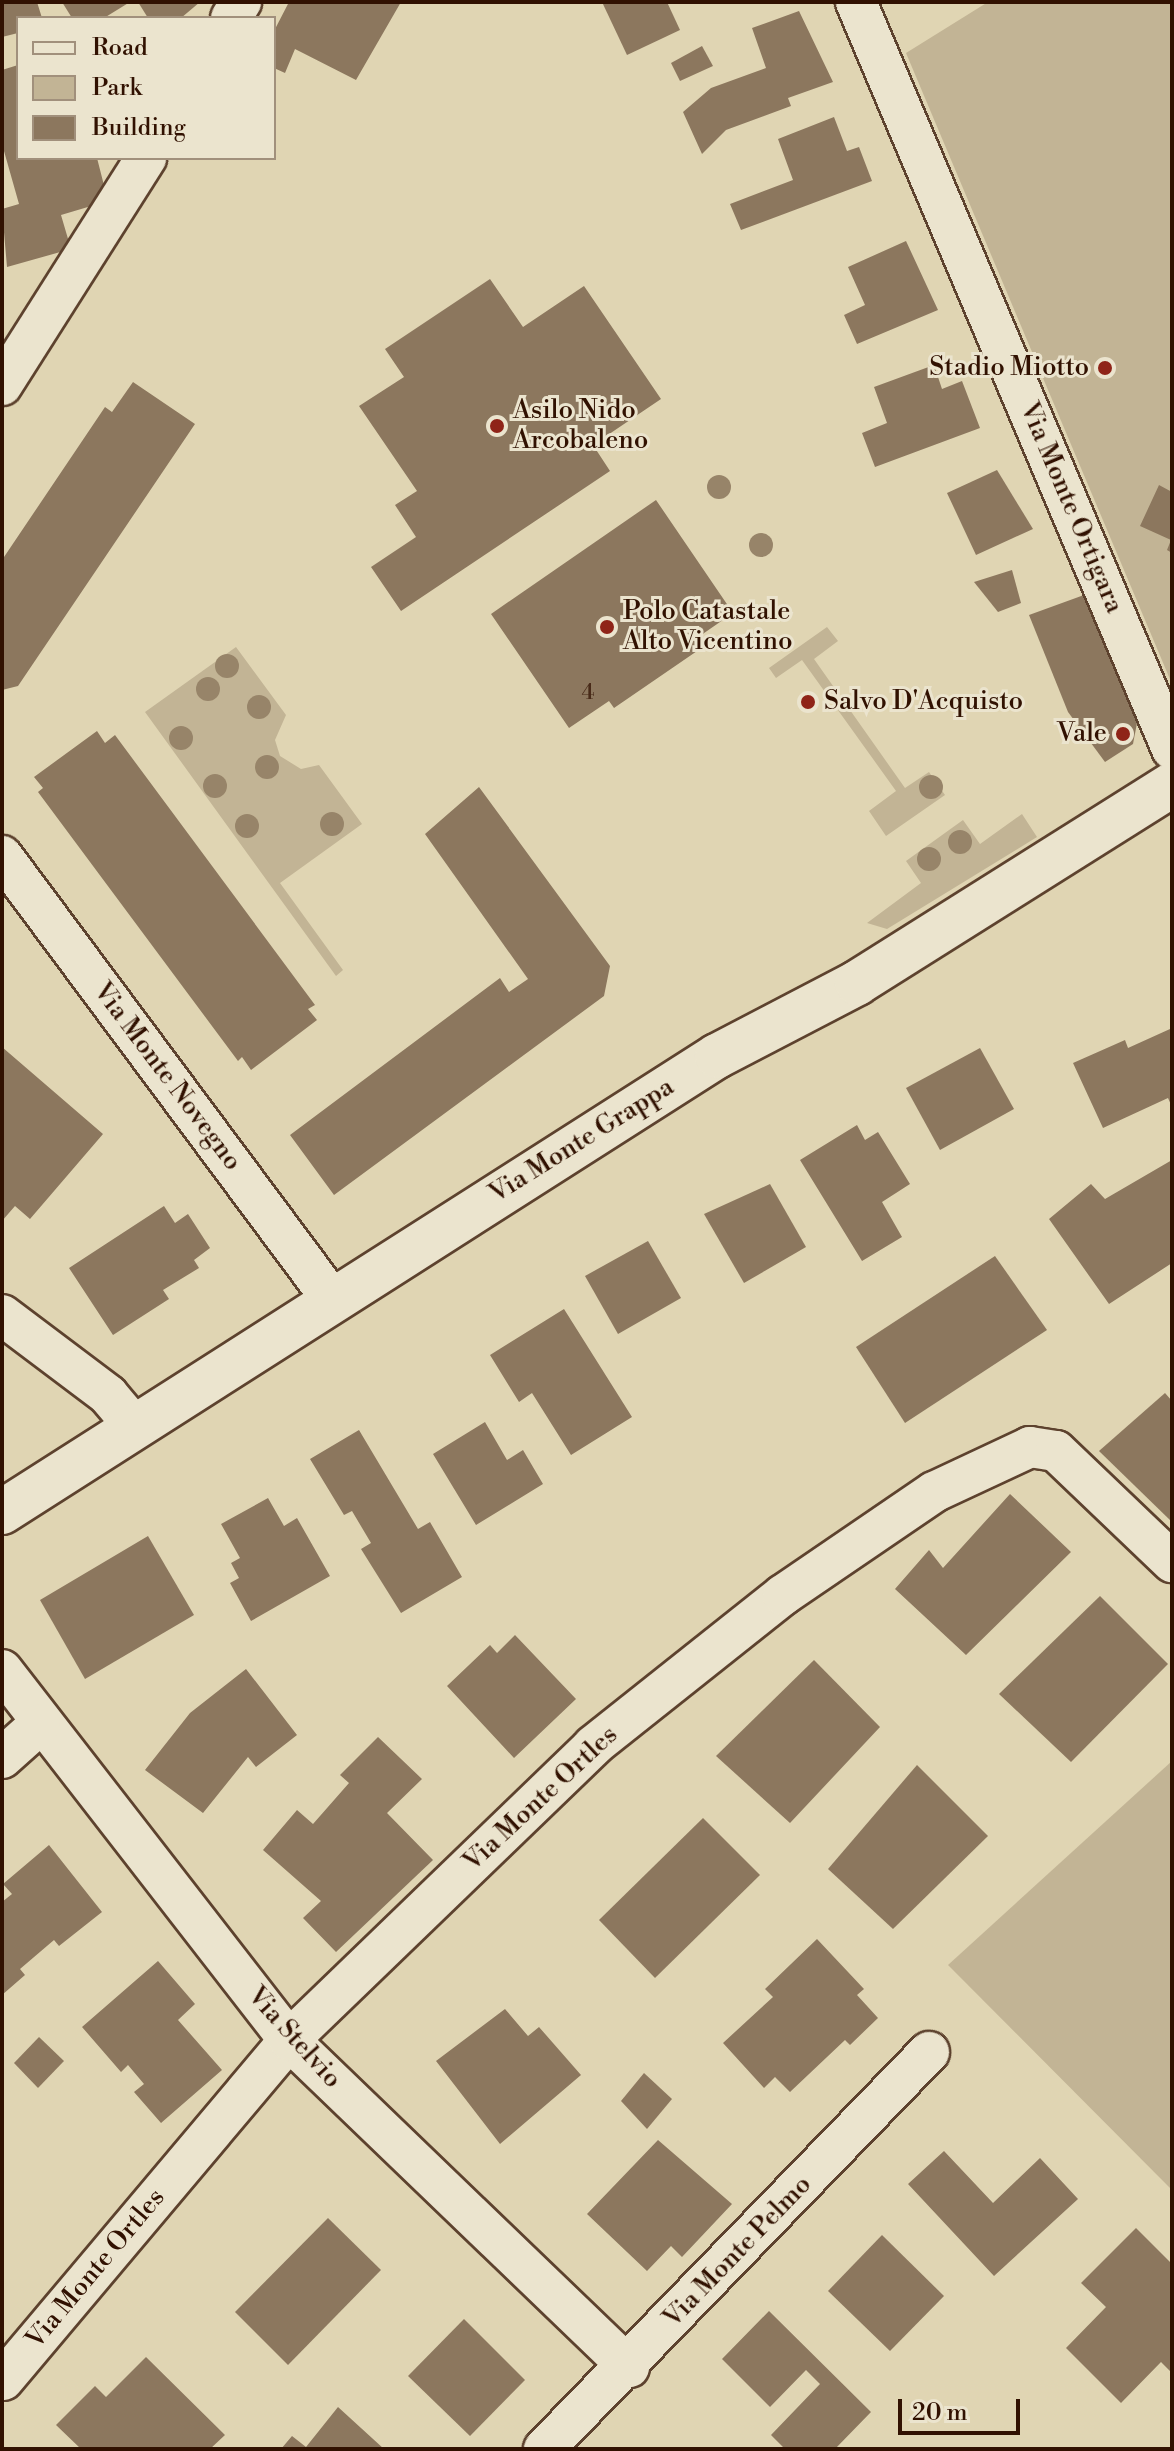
<!DOCTYPE html>
<html>
<head>
<meta charset="utf-8">
<style>
  body { margin:0 }
  #map { position:relative; width:1174px; height:2451px; overflow:hidden; background:#e0d5b3; font-family:"Libre Bodoni",serif }
  div>[style] { position:absolute }
  .green>* { inset:0; background:#c2b495 }
  .building>* { inset:0; background:#8c775e }
  .roads { filter:drop-shadow(2px 0 #5d422e) drop-shadow(-2px 0 #5d422e) drop-shadow(0 2px #5d422e) drop-shadow(0 -2px #5d422e) }
  .street>* { height:40px; margin:-20px; padding:0 20px; transform-origin:20px; border-radius:20px; background:#ebe4ce }
  .secondary>* { height:44px; margin:-22px; padding:0 22px; transform-origin:22px; border-radius:22px; background:#ebe4ce }
  .trees>* { width:24px; height:24px; margin:-12px; border-radius:50%; background:#978469 }
  .dots>* { width:22px; height:22px; translate:-50% -50%; box-sizing:border-box; border:4px solid #ebe4ce; border-radius:50% }
  span { translate:-50% -50%; white-space:nowrap; text-align:center; line-height:1.15; -webkit-text-stroke:6px #ebe4ce; paint-order:stroke }
  .number-label { font-size:22px; color:#482a18 }
  .number-label span { -webkit-text-stroke-width:0 }
  .poi-label { font-size:26px; color:#311101 }
  .right { translate:-100% -50%; text-align:right }
  .left { translate:0 -50%; text-align:left }
  .street-label { font-size:26px; color:#311101 }
  .frame { position:absolute; inset:0; border:4px solid #311101; pointer-events:none }
  .legend { position:absolute; left:16px; top:16px; width:260px; height:144px; box-sizing:border-box; background:#ebe4ce; border:2px solid #a1907c; margin:0; padding:10px 14px; list-style:none; font-size:24px; color:#311101 }
  .legend li { display:flex; align-items:center; gap:16px; height:40px }
  .legend b { width:40px; border:2px solid #a1907c }
  .scale { position:absolute; left:898px; top:2399px; width:122px; height:36px; box-sizing:border-box; border:4px solid #311101; border-top:0; padding-left:10px; font-size:24px; line-height:28px; white-space:nowrap; color:#311101; -webkit-text-stroke:6px #ebe4ce; paint-order:stroke }
</style>
</head>
<body>
<div id="map">
  <div class="green">
    <i style="clip-path:polygon(988px 2px,1172px 2px,1172px 684px,906px 53px)"></i>
    <i style="clip-path:polygon(827px 627px,838px 641px,814px 659px,905px 788px,929px 772px,945px 795px,886px 836px,869px 811px,896px 791px,802px 660px,776px 678px,769px 668px)"></i>
    <i style="clip-path:polygon(236px 647px,286px 715px,275px 740px,280px 756px,301px 769px,319px 765px,362px 824px,280px 883px,343px 970px,336px 976px,145px 712px)"></i>
    <i style="clip-path:polygon(1022px 814px,1037px 837px,887px 929px,867px 923px,921px 883px,906px 861px,963px 820px,980px 844px)"></i>
    <i style="clip-path:polygon(1172px 1761px,1172px 2190px,948px 1965px)"></i>
  </div>
  <div class="building">
    <i style="clip-path:polygon(2px 2px,37px 2px,42px 18px,18px 18px,18px 33px,2px 37px)"></i>
    <i style="clip-path:polygon(62px 2px,130px 2px,104px 18px,72px 18px)"></i>
    <i style="clip-path:polygon(138px 2px,200px 2px,181px 18px,148px 18px)"></i>
    <i style="clip-path:polygon(289px 2px,401px 2px,356px 80px,295px 49px,285px 73px,274px 68px,274px 31px)"></i>
    <i style="clip-path:polygon(602px 2px,667px 2px,680px 30px,627px 55px)"></i>
    <i style="clip-path:polygon(799px 11px,833px 82px,788px 98px,791px 106px,726px 130px,702px 154px,683px 112px,711px 88px,766px 68px,752px 28px)"></i>
    <i style="clip-path:polygon(702px 46px,713px 66px,680px 81px,671px 63px)"></i>
    <i style="clip-path:polygon(18px 65px,18px 158px,97px 158px,108px 201px,61px 215px,71px 249px,7px 267px,2px 209px,19px 204px,2px 144px,2px 70px)"></i>
    <i style="clip-path:polygon(834px 117px,847px 151px,859px 147px,872px 181px,741px 230px,730px 204px,793px 180px,778px 139px)"></i>
    <i style="clip-path:polygon(906px 241px,938px 310px,857px 344px,844px 315px,865px 305px,848px 267px)"></i>
    <i style="clip-path:polygon(490px 279px,523px 327px,584px 286px,661px 399px,593px 445px,610px 471px,401px 611px,371px 567px,416px 537px,395px 505px,417px 491px,359px 406px,404px 377px,385px 349px)"></i>
    <i style="clip-path:polygon(934px 365px,942px 389px,962px 381px,980px 428px,875px 467px,862px 433px,887px 423px,874px 387px)"></i>
    <i style="clip-path:polygon(133px 382px,195px 424px,18px 686px,2px 690px,2px 560px,105px 407px,112px 412px)"></i>
    <i style="clip-path:polygon(997px 470px,1033px 529px,976px 555px,947px 493px)"></i>
    <i style="clip-path:polygon(1159px 485px,1172px 492px,1172px 553px,1167px 550px,1171px 540px,1140px 526px)"></i>
    <i style="clip-path:polygon(656px 500px,733px 613px,694px 640px,700px 649px,614px 708px,609px 701px,569px 728px,491px 614px)"></i>
    <i style="clip-path:polygon(1012px 570px,1021px 603px,998px 612px,974px 582px)"></i>
    <i style="clip-path:polygon(1084px 595px,1128px 688px,1137px 723px,1133px 744px,1105px 762px,1068px 712px,1029px 615px)"></i>
    <i style="clip-path:polygon(97px 731px,105px 743px,115px 735px,315px 1005px,308px 1009px,317px 1020px,251px 1070px,242px 1057px,238px 1061px,38px 792px,43px 788px,34px 777px)"></i>
    <i style="clip-path:polygon(479px 787px,610px 966px,604px 996px,334px 1195px,290px 1135px,500px 978px,509px 992px,528px 979px,425px 834px)"></i>
    <i style="clip-path:polygon(1170px 1029px,1172px 1107px,1168px 1098px,1103px 1128px,1073px 1063px,1125px 1040px,1128px 1048px)"></i>
    <i style="clip-path:polygon(2px 1047px,103px 1134px,30px 1219px,15px 1206px,2px 1221px)"></i>
    <i style="clip-path:polygon(980px 1048px,1014px 1109px,940px 1150px,906px 1088px)"></i>
    <i style="clip-path:polygon(857px 1125px,865px 1140px,878px 1132px,910px 1184px,882px 1202px,902px 1237px,862px 1261px,800px 1160px)"></i>
    <i style="clip-path:polygon(1172px 1160px,1172px 1263px,1109px 1304px,1049px 1219px,1091px 1184px,1105px 1199px)"></i>
    <i style="clip-path:polygon(770px 1184px,806px 1247px,744px 1283px,704px 1214px)"></i>
    <i style="clip-path:polygon(164px 1206px,175px 1223px,188px 1214px,210px 1248px,194px 1260px,199px 1268px,163px 1290px,169px 1299px,113px 1335px,69px 1268px)"></i>
    <i style="clip-path:polygon(648px 1241px,681px 1298px,618px 1334px,585px 1276px)"></i>
    <i style="clip-path:polygon(995px 1256px,1047px 1330px,905px 1423px,856px 1347px)"></i>
    <i style="clip-path:polygon(564px 1309px,632px 1417px,571px 1455px,532px 1393px,519px 1402px,490px 1355px)"></i>
    <i style="clip-path:polygon(1165px 1393px,1172px 1401px,1172px 1522px,1099px 1451px)"></i>
    <i style="clip-path:polygon(485px 1422px,507px 1460px,523px 1450px,543px 1484px,476px 1525px,433px 1454px)"></i>
    <i style="clip-path:polygon(359px 1430px,418px 1529px,430px 1522px,462px 1577px,401px 1613px,361px 1549px,371px 1543px,352px 1511px,344px 1515px,310px 1459px)"></i>
    <i style="clip-path:polygon(1010px 1494px,1071px 1552px,966px 1655px,895px 1589px,929px 1550px,943px 1568px)"></i>
    <i style="clip-path:polygon(268px 1498px,284px 1526px,297px 1518px,330px 1576px,251px 1621px,230px 1583px,239px 1578px,231px 1563px,240px 1558px,221px 1524px)"></i>
    <i style="clip-path:polygon(148px 1536px,194px 1615px,85px 1679px,40px 1600px)"></i>
    <i style="clip-path:polygon(1100px 1596px,1168px 1664px,1071px 1762px,999px 1694px)"></i>
    <i style="clip-path:polygon(515px 1635px,576px 1699px,514px 1758px,447px 1686px,490px 1645px,497px 1653px)"></i>
    <i style="clip-path:polygon(814px 1660px,880px 1727px,790px 1823px,716px 1756px)"></i>
    <i style="clip-path:polygon(246px 1669px,297px 1735px,256px 1767px,248px 1757px,203px 1813px,145px 1770px,190px 1713px)"></i>
    <i style="clip-path:polygon(378px 1737px,422px 1779px,387px 1813px,433px 1860px,336px 1952px,303px 1918px,321px 1901px,263px 1850px,297px 1810px,313px 1824px,349px 1783px,340px 1775px)"></i>
    <i style="clip-path:polygon(917px 1765px,988px 1836px,893px 1929px,828px 1869px)"></i>
    <i style="clip-path:polygon(703px 1818px,760px 1875px,655px 1978px,599px 1920px)"></i>
    <i style="clip-path:polygon(49px 1845px,102px 1912px,59px 1946px,54px 1940px,20px 1969px,25px 1975px,2px 1995px,2px 1902px,12px 1894px,3px 1884px)"></i>
    <i style="clip-path:polygon(817px 1939px,864px 1989px,857px 1995px,878px 2018px,850px 2045px,845px 2040px,790px 2092px,775px 2077px,764px 2088px,723px 2043px,773px 1997px,765px 1989px)"></i>
    <i style="clip-path:polygon(158px 1961px,195px 2004px,178px 2020px,222px 2070px,161px 2123px,134px 2092px,144px 2084px,128px 2065px,121px 2072px,82px 2027px)"></i>
    <i style="clip-path:polygon(505px 2009px,528px 2036px,539px 2027px,581px 2075px,500px 2144px,436px 2061px)"></i>
    <i style="clip-path:polygon(39px 2037px,64px 2061px,38px 2088px,14px 2063px)"></i>
    <i style="clip-path:polygon(644px 2073px,672px 2099px,647px 2129px,621px 2101px)"></i>
    <i style="clip-path:polygon(658px 2140px,732px 2204px,682px 2257px,671px 2246px,647px 2271px,587px 2214px)"></i>
    <i style="clip-path:polygon(944px 2151px,993px 2203px,1040px 2158px,1078px 2199px,994px 2276px,908px 2184px)"></i>
    <i style="clip-path:polygon(328px 2218px,381px 2270px,288px 2365px,235px 2312px)"></i>
    <i style="clip-path:polygon(1136px 2228px,1172px 2264px,1172px 2373px,1161px 2362px,1121px 2403px,1066px 2348px,1106px 2307px,1081px 2283px)"></i>
    <i style="clip-path:polygon(882px 2235px,944px 2296px,890px 2351px,828px 2291px)"></i>
    <i style="clip-path:polygon(769px 2311px,871px 2412px,835px 2449px,785px 2449px,771px 2435px,820px 2384px,806px 2370px,770px 2407px,722px 2359px)"></i>
    <i style="clip-path:polygon(464px 2319px,525px 2380px,470px 2436px,408px 2376px)"></i>
    <i style="clip-path:polygon(146px 2357px,225px 2435px,210px 2449px,81px 2449px,56px 2425px,95px 2386px,106px 2397px)"></i>
    <i style="clip-path:polygon(338px 2407px,384px 2449px,281px 2449px,292px 2436px,306px 2447px)"></i>
  </div>
  <div class="roads">
    <div class="street">
      <i style="left:856px;top:2px;width:811px;rotate:67.07deg"></i>
      <i style="left:231px;top:18px;width:19px;rotate:-58deg"></i>
      <i style="left:2px;top:385px;width:269px;rotate:-57.6deg"></i>
      <i style="left:2px;top:856px;width:551px;rotate:53.34deg"></i>
      <i style="left:2px;top:1315px;width:133px;rotate:37deg"></i>
      <i style="left:108px;top:1395px;width:42px;rotate:49.8deg"></i>
      <i style="left:2px;top:1670px;width:468px;rotate:52.2deg"></i>
      <i style="left:289px;top:2040px;width:472px;rotate:43.9deg"></i>
      <i style="left:2px;top:1758px;width:51px;rotate:-41.8deg"></i>
      <i style="left:3px;top:2380px;width:444px;rotate:-49.9deg"></i>
      <i style="left:289px;top:2040px;width:423px;rotate:-44deg"></i>
      <i style="left:593px;top:1746px;width:243px;rotate:-38.5deg"></i>
      <i style="left:783px;top:1595px;width:183px;rotate:-34.3deg"></i>
      <i style="left:934px;top:1492px;width:106px;rotate:-25.1deg"></i>
      <i style="left:1030px;top:1447px;width:26px;rotate:9deg"></i>
      <i style="left:1056px;top:1451px;width:161px;rotate:43.7deg"></i>
      <i style="left:544px;top:2449px;width:553px;rotate:-45.88deg"></i>
    </div>
    <div class="secondary">
      <i style="left:2px;top:1512px;width:848px;rotate:-32.53deg"></i>
      <i style="left:717px;top:1056px;width:158px;rotate:-27.5deg"></i>
      <i style="left:857px;top:983px;width:372px;rotate:-32.2deg"></i>
    </div>
  </div>
  <div class="trees">
    <i style="left:719px;top:487px"></i>
    <i style="left:761px;top:545px"></i>
    <i style="left:227px;top:666px"></i>
    <i style="left:208px;top:689px"></i>
    <i style="left:259px;top:707px"></i>
    <i style="left:181px;top:738px"></i>
    <i style="left:267px;top:767px"></i>
    <i style="left:215px;top:786px"></i>
    <i style="left:931px;top:787px"></i>
    <i style="left:332px;top:824px"></i>
    <i style="left:247px;top:826px"></i>
    <i style="left:960px;top:842px"></i>
    <i style="left:929px;top:859px"></i>
  </div>
  <div class="dots">
    <i style="left:1105px;top:368px;background:#8f2418"></i>
    <i style="left:497px;top:426px;background:#8f2418"></i>
    <i style="left:607px;top:627px;background:#8f2418"></i>
    <i style="left:808px;top:702px;background:#8f2418"></i>
    <i style="left:1123px;top:734px;background:#8f2418"></i>
  </div>
  <div class="number-label">
    <span style="left:588px;top:693px">4</span>
  </div>
  <div class="poi-label">
    <span class="right" style="left:1089px;top:368px">Stadio Miotto</span>
    <span class="left" style="left:513px;top:426px">Asilo Nido<br>Arcobaleno</span>
    <span class="left" style="left:623px;top:627px">Polo Catastale<br>Alto Vicentino</span>
    <span class="left" style="left:824px;top:702px">Salvo D'Acquisto</span>
    <span class="right" style="left:1107px;top:734px">Vale</span>
  </div>
  <div class="street-label">
    <span style="left:1071px;top:508px;rotate:67deg">Via Monte Ortigara</span>
    <span style="left:167px;top:1077px;rotate:53deg">Via Monte Novegno</span>
    <span style="left:582px;top:1141px;rotate:-32deg">Via Monte Grappa</span>
    <span style="left:541px;top:1799px;rotate:-43deg">Via Monte Ortles</span>
    <span style="left:294px;top:2038px;rotate:48deg">Via Stelvio</span>
    <span style="left:738px;top:2252px;rotate:-46deg">Via Monte Pelmo</span>
    <span style="left:96px;top:2269px;rotate:-50deg">Via Monte Ortles</span>
  </div>
  <div class="frame"></div>
  <ul class="legend">
  <li><b style="height:10px;background:#ebe4ce"></b>Road</li>
  <li><b style="height:22px;background:#c2b495"></b>Park</li>
  <li><b style="height:22px;background:#8c775e"></b>Building</li>
  </ul>
  <div class="scale">20 m</div>
</div>
</body>
</html>
